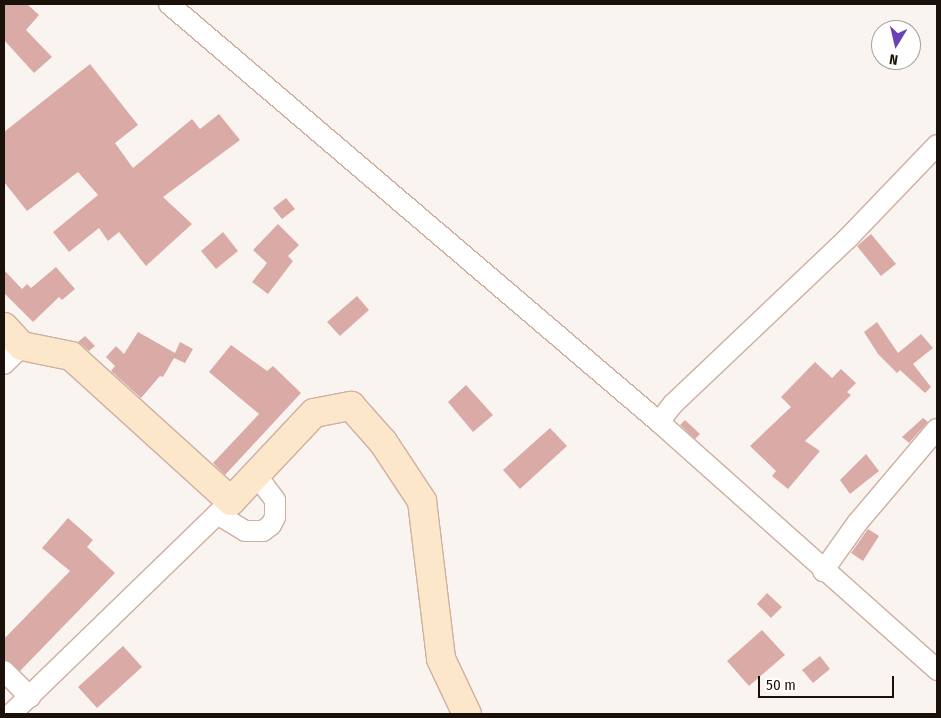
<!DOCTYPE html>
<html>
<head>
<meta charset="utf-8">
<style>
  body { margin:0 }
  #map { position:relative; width:941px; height:718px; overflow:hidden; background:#faf4f1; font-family:"Fira Sans Condensed",sans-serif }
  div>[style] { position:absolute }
  .building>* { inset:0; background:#daaba6 }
  .roads { filter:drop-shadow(1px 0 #ceafa1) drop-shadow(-1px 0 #ceafa1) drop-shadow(0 1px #ceafa1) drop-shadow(0 -1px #ceafa1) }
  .street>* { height:20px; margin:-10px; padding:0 10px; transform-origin:10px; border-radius:10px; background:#fff }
  .secondary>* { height:28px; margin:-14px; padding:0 14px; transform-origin:14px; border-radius:14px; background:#fde7cb }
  span { translate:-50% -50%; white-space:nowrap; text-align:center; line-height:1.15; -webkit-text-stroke:4.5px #fff; paint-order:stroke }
  .frame { position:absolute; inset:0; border:5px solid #1b110b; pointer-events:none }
  .north { position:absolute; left:871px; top:20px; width:50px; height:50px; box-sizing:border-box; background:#fff; border:1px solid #a4a09d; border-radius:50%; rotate:189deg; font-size:14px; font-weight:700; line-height:20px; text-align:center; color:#1b110b }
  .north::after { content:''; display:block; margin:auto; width:18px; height:22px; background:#6941b9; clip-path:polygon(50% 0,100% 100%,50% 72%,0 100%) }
  .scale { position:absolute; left:758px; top:676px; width:136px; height:22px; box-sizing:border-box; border:2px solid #1b110b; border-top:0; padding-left:6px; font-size:15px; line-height:18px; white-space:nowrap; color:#1b110b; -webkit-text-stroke:4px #fff; paint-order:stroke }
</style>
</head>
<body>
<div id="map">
  <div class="building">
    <i style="clip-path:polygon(4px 4px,27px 4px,39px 15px,26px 30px,52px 57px,34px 73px,4px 40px)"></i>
    <i style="clip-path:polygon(90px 64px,138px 125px,115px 143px,133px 168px,192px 119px,200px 129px,219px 114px,240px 140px,163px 197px,192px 224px,146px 266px,119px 232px,108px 241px,99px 228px,69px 252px,53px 232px,98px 195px,78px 172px,27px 211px,4px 182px,4px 132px)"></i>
    <i style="clip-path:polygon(286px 198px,295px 209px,282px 219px,273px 208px)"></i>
    <i style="clip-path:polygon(278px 224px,299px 245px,288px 256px,293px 261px,268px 294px,252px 282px,267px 263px,253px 250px)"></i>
    <i style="clip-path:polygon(223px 232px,238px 251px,216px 269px,201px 251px)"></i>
    <i style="clip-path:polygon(871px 234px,896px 264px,881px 276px,857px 246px)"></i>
    <i style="clip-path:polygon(56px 267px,75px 289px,62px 300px,59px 297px,33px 322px,4px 293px,4px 270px,22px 289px,27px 284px,31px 288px)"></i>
    <i style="clip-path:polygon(357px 296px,369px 310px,340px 336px,327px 322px)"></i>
    <i style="clip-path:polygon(877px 322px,898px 353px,921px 334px,933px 348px,913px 364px,931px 387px,925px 393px,900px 370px,897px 373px,878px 354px,864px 332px)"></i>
    <i style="clip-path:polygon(138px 332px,175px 353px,180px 342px,193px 349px,185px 363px,174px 358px,163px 377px,160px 376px,141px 398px,111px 371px,115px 366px,106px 357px,116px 346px,124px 354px)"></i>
    <i style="clip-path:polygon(85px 336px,95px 346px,89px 351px,78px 342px)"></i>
    <i style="clip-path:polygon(231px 345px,267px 371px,273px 366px,301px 393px,225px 475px,213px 463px,259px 414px,209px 372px)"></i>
    <i style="clip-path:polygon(815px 362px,832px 378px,841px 369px,856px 383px,847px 392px,851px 395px,805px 441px,820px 451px,788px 489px,772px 476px,776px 471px,750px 446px,791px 407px,781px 397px)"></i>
    <i style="clip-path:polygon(466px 385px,493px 415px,473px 432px,448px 402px)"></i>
    <i style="clip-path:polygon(923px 418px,928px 422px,909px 443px,902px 437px)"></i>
    <i style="clip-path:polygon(685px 420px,700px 434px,695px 439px,680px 425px)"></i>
    <i style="clip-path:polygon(550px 428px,567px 446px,520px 489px,503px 470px)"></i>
    <i style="clip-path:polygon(866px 454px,879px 471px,850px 494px,840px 480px)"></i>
    <i style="clip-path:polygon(68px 518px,93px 540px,87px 547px,115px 573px,20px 671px,4px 659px,4px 639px,70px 571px,42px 548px)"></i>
    <i style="clip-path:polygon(868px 529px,879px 536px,863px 561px,851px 553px)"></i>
    <i style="clip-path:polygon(767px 593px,782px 607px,771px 618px,757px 604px)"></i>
    <i style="clip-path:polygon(762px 630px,785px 655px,749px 686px,727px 661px)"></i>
    <i style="clip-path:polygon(123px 646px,142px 667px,97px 708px,78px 687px)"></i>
    <i style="clip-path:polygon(820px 656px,830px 669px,813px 683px,802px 670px)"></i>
  </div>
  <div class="roads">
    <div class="street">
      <i style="left:169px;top:4px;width:644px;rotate:40.47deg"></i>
      <i style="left:659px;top:422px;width:373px;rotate:41.7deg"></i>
      <i style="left:4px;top:364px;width:25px;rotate:-45deg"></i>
      <i style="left:659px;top:422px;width:23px;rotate:-52deg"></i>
      <i style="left:673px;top:404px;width:240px;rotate:-43.5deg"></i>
      <i style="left:847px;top:239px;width:130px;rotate:-46.2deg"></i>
      <i style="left:217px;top:514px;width:33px;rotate:31deg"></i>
      <i style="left:245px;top:531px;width:18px"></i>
      <i style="left:263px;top:531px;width:10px;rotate:-37deg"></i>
      <i style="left:271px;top:525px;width:9px;rotate:-63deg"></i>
      <i style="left:275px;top:517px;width:17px;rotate:-90deg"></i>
      <i style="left:275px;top:500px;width:31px;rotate:-127deg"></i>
      <i style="left:823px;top:571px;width:60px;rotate:-54.5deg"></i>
      <i style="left:858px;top:522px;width:122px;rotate:-49.7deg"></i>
      <i style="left:4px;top:671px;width:37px;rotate:45deg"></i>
      <i style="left:11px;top:714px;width:306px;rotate:-44.1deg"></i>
    </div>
    <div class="secondary">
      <i style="left:4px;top:327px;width:26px;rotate:47deg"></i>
      <i style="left:22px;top:346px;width:50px;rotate:11.5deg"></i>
      <i style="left:71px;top:356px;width:216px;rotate:42.2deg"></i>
      <i style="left:231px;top:501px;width:121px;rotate:-46.7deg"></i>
      <i style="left:314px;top:413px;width:38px;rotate:-11deg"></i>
      <i style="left:351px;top:406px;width:48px;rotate:48.4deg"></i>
      <i style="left:383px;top:442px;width:71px;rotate:56.5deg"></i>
      <i style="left:422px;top:501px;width:159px;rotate:83.1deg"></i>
      <i style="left:441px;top:659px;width:61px;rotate:64.7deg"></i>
    </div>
  </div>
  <div class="frame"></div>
  <div class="north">N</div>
  <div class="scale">50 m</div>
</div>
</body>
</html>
